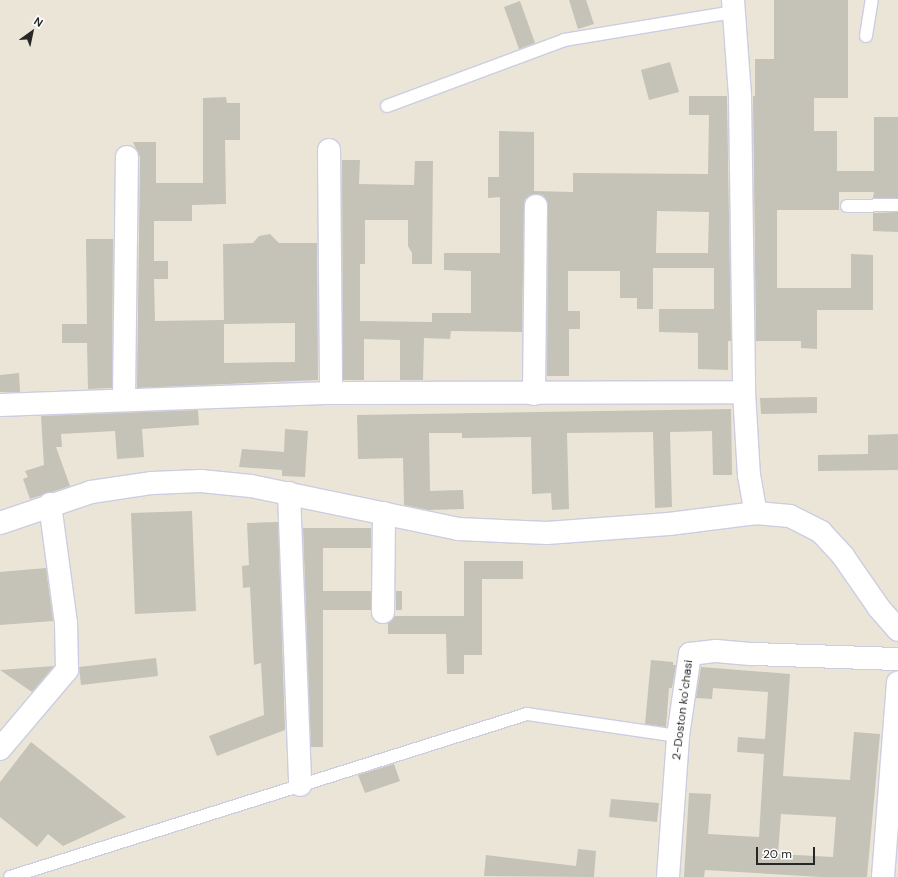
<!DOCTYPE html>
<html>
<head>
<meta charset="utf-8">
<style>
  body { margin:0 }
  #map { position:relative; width:898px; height:877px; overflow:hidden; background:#eae5d7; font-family:"DM Sans",sans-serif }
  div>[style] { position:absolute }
  .building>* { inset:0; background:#c5c2b7 }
  .roads { filter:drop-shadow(1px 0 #cccde1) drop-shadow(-1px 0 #cccde1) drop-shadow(0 1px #cccde1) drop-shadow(0 -1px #cccde1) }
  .lane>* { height:12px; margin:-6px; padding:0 6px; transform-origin:6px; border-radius:6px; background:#fff }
  .street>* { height:22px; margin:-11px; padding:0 11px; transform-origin:11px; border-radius:11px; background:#fff }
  span { translate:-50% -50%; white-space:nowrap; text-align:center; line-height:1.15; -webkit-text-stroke:3px #fff; paint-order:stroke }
  .street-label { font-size:12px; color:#272727 }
  .north { position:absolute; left:12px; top:12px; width:40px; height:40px; -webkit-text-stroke:3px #fff; paint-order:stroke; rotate:33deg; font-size:11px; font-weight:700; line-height:16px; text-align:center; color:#272727 }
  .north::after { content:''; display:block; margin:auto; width:14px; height:18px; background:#272727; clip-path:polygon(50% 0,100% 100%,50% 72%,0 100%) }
  .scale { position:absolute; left:756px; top:847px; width:59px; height:18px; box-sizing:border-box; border:2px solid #272727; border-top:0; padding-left:5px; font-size:12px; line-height:14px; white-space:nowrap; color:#272727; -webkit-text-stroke:3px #fff; paint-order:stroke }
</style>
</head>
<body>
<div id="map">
  <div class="building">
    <i style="clip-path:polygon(569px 0,586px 0,594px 24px,578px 29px)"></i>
    <i style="clip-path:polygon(774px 0,848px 0,848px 98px,814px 98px,814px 131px,837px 131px,837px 171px,874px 171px,874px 117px,898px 117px,898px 198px,873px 198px,874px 192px,839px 192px,839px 210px,777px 210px,777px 288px,851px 288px,851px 254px,873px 255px,873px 310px,817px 310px,817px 349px,801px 348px,801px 341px,756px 341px,753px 96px,755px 96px,755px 59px,774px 59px)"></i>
    <i style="clip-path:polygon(520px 1px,535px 43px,519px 49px,504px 7px)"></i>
    <i style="clip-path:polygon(670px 62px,679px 92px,649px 100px,641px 70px)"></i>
    <i style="clip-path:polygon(evenodd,689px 96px,727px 96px,731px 341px,728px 341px,728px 370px,698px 369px,698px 333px,659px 332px,659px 309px,714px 309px,714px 268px,653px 268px,653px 309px,637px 309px,637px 298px,620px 298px,620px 271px,568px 271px,568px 311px,580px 311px,580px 329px,569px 329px,569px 376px,547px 376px,548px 206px,543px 195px,536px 194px,525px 199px,524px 206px,522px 332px,451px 331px,450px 339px,424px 338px,423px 380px,400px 380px,400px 340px,364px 339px,364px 380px,343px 380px,342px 160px,360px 160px,359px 184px,414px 185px,415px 161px,433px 161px,432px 264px,412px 264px,412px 253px,408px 246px,408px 220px,365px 220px,365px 264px,360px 264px,360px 321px,432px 322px,432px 313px,471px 313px,471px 271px,444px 270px,444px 253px,500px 253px,500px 197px,488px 198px,488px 177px,499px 177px,499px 131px,534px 132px,534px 191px,573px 192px,573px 173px,708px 174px,709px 115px,689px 115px,689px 96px,657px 211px,709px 212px,708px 253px,656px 253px,657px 211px)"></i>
    <i style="clip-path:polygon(evenodd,226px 97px,227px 103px,240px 103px,240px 140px,225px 140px,226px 204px,192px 205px,192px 221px,154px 221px,154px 261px,168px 261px,168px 279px,154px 279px,155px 321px,224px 320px,223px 244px,253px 243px,259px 236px,270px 234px,279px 243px,317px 243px,318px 380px,137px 388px,140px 157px,133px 142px,156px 142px,156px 183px,203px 183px,203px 98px,226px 97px,295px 323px,295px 362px,224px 363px,224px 324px,295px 323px)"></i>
    <i style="clip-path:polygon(898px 212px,898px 232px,873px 231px,873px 213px)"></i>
    <i style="clip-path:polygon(86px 239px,113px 239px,112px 388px,88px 389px,87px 343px,62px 343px,62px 324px,87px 324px)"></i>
    <i style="clip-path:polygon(19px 373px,20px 392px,0 392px,0 375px)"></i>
    <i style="clip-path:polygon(817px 397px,817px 413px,761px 414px,760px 398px)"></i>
    <i style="clip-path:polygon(731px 409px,732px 475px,713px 475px,712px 431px,670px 432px,672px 507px,655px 508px,653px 432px,567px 433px,569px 509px,552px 510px,551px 493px,532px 494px,531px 437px,462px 438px,462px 433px,429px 433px,430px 491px,463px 490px,464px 509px,429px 510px,404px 505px,403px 458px,358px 459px,357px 415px)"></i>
    <i style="clip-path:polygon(198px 410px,199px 425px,142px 429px,144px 457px,117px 459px,115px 431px,61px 434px,62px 447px,56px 447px,70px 486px,30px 499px,23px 479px,28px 477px,25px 471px,44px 465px,41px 416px)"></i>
    <i style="clip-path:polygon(285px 429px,308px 431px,305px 477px,282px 476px,282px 470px,239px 467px,242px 449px,284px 452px)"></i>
    <i style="clip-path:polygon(898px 434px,898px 470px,818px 471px,818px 455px,868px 454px,868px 435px)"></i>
    <i style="clip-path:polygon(192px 511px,196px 611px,135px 614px,131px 513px)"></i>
    <i style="clip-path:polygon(278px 522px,285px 730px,217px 756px,209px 736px,264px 715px,261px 663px,254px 665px,250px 587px,243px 588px,242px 566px,249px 565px,247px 523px)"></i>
    <i style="clip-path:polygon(303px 528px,371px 528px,371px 548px,323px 548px,323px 591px,371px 591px,371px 610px,323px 610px,323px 747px,311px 747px)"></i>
    <i style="clip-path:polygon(464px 561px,523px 561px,523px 579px,482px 579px,482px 655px,464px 655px,464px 674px,447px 674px,446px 634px,388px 634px,388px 623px,395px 616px,464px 616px)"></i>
    <i style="clip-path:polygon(46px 568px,53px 621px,0 625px,0 572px)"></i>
    <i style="clip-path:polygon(396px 591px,402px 591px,402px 610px,396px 610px)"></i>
    <i style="clip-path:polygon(156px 658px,158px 676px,81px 685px,79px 667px)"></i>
    <i style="clip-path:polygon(651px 660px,673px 662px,673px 665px,676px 665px,672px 688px,669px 688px,666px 727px,645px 724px)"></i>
    <i style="clip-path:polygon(54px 666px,32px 692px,0 670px)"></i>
    <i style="clip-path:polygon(evenodd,701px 667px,790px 674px,783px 776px,850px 780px,854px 732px,880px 734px,867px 877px,821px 877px,705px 870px,704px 877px,684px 877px,689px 793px,711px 794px,708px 834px,759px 837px,764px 754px,737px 752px,738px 737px,765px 739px,768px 692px,713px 688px,712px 699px,696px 698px,701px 667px,781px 814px,836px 817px,833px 857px,778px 854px,781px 814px)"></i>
    <i style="clip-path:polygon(31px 742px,126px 817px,63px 846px,48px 834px,37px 847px,0 817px,0 782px)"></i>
    <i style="clip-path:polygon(394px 764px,400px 781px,365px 793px,358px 775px)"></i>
    <i style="clip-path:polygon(611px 799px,659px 803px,657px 822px,609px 817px)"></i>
    <i style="clip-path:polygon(578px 849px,596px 851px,594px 877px,484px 876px,486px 855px,576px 866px)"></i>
  </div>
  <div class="roads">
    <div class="lane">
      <i style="left:866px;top:36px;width:36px;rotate:-81deg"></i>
      <i style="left:387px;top:106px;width:189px;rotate:-20.4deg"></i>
      <i style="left:564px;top:40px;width:171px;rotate:-9.4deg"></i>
      <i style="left:847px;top:206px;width:51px;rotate:-1.1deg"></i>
      <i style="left:10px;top:877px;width:542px;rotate:-17.5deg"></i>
      <i style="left:527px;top:714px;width:153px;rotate:8.3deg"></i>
    </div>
    <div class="street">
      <i style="left:733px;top:0;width:96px;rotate:85.8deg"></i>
      <i style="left:740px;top:96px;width:296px;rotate:89.2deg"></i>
      <i style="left:744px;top:392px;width:83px;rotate:86.6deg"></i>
      <i style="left:749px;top:475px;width:39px;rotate:80deg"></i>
      <i style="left:329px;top:150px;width:243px;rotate:89.5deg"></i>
      <i style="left:534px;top:394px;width:188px;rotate:-89.4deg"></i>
      <i style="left:124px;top:398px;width:241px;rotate:-89.3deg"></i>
      <i style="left:0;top:405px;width:331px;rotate:-2.1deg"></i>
      <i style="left:331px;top:393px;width:413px;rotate:-0.1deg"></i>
      <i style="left:289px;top:493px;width:292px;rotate:87.8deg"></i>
      <i style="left:0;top:523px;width:96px;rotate:-18.8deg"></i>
      <i style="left:91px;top:492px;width:62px;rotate:-8.4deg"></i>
      <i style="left:152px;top:483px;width:49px;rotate:-2.3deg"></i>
      <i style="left:201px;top:481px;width:50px;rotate:5.7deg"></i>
      <i style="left:251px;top:486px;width:211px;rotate:11.7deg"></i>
      <i style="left:458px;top:529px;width:89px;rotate:2.6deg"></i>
      <i style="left:547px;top:533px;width:122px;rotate:-4.2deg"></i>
      <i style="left:669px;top:524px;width:88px;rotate:-7.2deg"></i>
      <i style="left:756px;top:513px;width:34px;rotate:5deg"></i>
      <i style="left:790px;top:516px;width:35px;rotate:27deg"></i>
      <i style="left:821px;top:532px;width:33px;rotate:47deg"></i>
      <i style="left:843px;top:556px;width:63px;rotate:55.3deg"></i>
      <i style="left:879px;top:608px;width:29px;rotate:49deg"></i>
      <i style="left:383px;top:612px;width:99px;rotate:-89.4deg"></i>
      <i style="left:0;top:749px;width:104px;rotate:-49.7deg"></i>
      <i style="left:67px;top:670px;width:47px;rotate:-91.2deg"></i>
      <i style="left:66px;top:623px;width:120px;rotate:-97.7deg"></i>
      <i style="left:668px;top:877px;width:141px;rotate:-85.9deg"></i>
      <i style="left:678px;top:736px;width:83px;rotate:-81.7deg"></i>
      <i style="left:690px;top:654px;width:26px;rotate:-7deg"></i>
      <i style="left:716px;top:651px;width:37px;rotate:5deg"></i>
      <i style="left:753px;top:654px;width:145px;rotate:2deg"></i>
      <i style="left:883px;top:877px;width:195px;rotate:-85.6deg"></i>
    </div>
  </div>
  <div class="street-label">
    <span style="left:683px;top:710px;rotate:-83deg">2-Doston koʻchasi</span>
  </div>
  <div class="north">N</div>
  <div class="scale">20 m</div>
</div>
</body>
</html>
